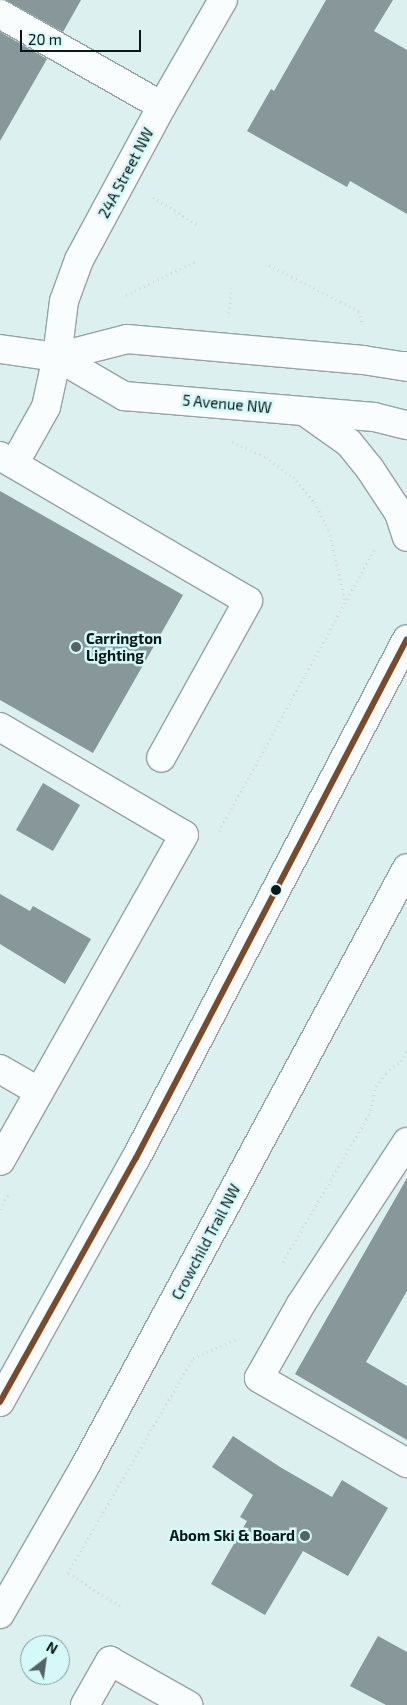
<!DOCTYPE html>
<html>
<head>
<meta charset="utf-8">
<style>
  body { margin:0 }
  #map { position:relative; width:407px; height:1705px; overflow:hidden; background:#ddf0f0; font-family:"Exo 2",sans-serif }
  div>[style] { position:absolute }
  .building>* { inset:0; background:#889799 }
  .path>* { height:3px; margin-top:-1.5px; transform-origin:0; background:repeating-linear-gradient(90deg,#d4d9d9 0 1px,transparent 0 5px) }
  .roads { filter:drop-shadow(1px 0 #94a3a3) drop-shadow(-1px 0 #94a3a3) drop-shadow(0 1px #94a3a3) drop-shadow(0 -1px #94a3a3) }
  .minor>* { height:28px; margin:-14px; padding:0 14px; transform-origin:14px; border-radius:14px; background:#fafdfd }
  .highway>* { height:28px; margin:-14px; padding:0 14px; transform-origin:14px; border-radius:14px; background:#fafdfd }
  .bus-1>* { height:6px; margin:-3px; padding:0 3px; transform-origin:3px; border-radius:3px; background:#7a4b2a }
  .dots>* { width:14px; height:14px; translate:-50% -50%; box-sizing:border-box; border:2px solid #d5f8f8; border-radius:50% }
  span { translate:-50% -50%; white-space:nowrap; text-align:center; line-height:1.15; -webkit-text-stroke:5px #d5f8f8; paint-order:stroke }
  .street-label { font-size:15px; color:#0b1818 }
  .poi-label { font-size:15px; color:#0b1818; font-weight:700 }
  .left { translate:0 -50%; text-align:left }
  .right { translate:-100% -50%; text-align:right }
  .north { position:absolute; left:20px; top:1635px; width:50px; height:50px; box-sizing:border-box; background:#d5f8f8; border:1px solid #849e9e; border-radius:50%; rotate:30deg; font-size:14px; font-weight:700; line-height:20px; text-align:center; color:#0b1818 }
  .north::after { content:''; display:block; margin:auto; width:18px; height:22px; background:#546464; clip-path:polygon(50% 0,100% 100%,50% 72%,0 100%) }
  .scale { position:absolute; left:20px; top:30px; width:121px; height:22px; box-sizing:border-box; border:2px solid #0b1818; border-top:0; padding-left:6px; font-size:15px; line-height:18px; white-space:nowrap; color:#0b1818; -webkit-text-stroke:4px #d5f8f8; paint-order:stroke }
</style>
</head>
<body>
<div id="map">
  <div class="building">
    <i style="clip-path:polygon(6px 0,81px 0,63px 32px)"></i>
    <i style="clip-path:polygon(326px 0,393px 0,374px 31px,407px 50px,407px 214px,350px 181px,347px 187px,247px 131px,271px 89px,274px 91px)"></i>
    <i style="clip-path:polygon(0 32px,47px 59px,0 141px)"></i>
    <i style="clip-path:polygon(0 491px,183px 595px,93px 753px,0 700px)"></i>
    <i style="clip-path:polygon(43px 783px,80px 805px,53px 851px,16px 830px)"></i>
    <i style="clip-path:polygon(0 894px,30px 911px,33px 906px,91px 939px,65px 984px,0 944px)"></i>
    <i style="clip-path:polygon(407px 1178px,407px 1291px,366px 1362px,407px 1386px,407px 1440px,295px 1374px)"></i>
    <i style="clip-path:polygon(233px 1436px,280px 1467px,332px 1497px,342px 1480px,388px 1508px,348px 1576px,303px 1551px,265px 1615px,211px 1584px,247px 1521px,240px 1517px,253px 1495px,212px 1467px)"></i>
    <i style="clip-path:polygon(378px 1636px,407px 1652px,407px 1705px,386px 1705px,350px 1686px)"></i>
  </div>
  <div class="path">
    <i style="left:153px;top:197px;width:53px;rotate:31.9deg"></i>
    <i style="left:269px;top:265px;width:101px;rotate:27.1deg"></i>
    <i style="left:359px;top:311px;width:13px;rotate:77deg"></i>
    <i style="left:126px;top:295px;width:76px;rotate:-25.9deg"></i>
    <i style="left:229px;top:313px;width:25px;rotate:-85deg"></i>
    <i style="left:232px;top:442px;width:37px;rotate:24deg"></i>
    <i style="left:266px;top:457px;width:34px;rotate:37deg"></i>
    <i style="left:293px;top:477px;width:33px;rotate:50deg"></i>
    <i style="left:314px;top:502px;width:32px;rotate:62deg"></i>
    <i style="left:329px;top:530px;width:72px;rotate:77.1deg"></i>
    <i style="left:219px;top:831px;width:321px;rotate:-61.1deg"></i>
    <i style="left:0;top:1209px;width:16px;rotate:-60deg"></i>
    <i style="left:283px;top:1262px;width:170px;rotate:-59.7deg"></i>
    <i style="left:369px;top:1115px;width:30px;rotate:-76deg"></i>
    <i style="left:376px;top:1086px;width:16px;rotate:-52deg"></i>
    <i style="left:386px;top:1073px;width:19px;rotate:-39deg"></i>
    <i style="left:401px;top:1061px;width:12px;rotate:-59deg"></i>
    <i style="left:120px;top:1606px;width:62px;rotate:-147.6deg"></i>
    <i style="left:68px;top:1573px;width:249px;rotate:-59.8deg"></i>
    <i style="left:193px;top:1358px;width:50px;rotate:-23.5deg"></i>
  </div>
  <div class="roads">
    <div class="minor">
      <i style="left:0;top:14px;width:186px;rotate:29.6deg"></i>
      <i style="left:0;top:349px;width:58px;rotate:8deg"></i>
      <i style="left:57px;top:357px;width:72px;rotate:-14.4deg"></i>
      <i style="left:127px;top:339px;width:237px;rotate:5.1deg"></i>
      <i style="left:363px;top:360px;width:45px;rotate:9deg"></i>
      <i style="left:57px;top:357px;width:78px;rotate:30.2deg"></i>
      <i style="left:124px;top:396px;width:251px;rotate:4.8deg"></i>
      <i style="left:374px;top:417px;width:34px;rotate:14deg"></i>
      <i style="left:0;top:456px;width:287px;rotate:30.3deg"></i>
      <i style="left:248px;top:601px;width:179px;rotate:119deg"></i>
      <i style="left:14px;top:464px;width:65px;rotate:-60.7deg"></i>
      <i style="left:46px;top:407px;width:51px;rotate:-77.6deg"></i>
      <i style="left:57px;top:357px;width:56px;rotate:-82.9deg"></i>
      <i style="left:64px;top:301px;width:44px;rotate:-69.9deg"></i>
      <i style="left:79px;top:260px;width:175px;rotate:-61.7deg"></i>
      <i style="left:162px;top:106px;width:122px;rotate:-60.1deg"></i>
      <i style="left:0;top:727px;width:213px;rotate:30.4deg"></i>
      <i style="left:184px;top:835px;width:374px;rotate:119.4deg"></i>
      <i style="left:0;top:1069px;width:44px;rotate:30.1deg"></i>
      <i style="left:407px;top:1142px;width:194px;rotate:123.2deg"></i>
      <i style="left:301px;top:1304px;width:85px;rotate:119.6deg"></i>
      <i style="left:259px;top:1378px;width:171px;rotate:29.9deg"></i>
      <i style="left:85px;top:1705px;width:51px;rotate:-60.4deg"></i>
      <i style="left:110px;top:1661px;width:90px;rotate:29.4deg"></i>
    </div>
    <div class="highway">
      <i style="left:404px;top:366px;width:3px"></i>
      <i style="left:304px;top:411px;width:55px;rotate:35.4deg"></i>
      <i style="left:349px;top:443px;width:33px;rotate:51deg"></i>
      <i style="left:370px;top:469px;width:53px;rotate:56.6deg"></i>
      <i style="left:399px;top:513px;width:25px;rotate:72deg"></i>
      <i style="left:0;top:1402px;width:279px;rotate:-60.9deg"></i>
      <i style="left:136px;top:1158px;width:585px;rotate:-62.43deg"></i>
      <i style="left:0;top:1614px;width:168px;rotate:-60.1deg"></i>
      <i style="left:84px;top:1468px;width:681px;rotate:-61.7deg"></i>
    </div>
  </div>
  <div class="bus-1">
    <i style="left:0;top:1402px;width:279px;rotate:-60.9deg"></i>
    <i style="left:136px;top:1158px;width:585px;rotate:-62.43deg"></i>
  </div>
  <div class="dots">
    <i style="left:76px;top:647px;background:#546464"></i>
    <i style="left:276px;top:890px;background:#0b1818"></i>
    <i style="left:305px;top:1536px;background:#546464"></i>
  </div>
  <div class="street-label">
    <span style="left:126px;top:173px;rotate:-62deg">24A Street NW</span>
    <span style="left:227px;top:404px;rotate:5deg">5 Avenue NW</span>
    <span style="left:206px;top:1242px;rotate:-62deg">Crowchild Trail NW</span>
  </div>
  <div class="poi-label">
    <span class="left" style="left:86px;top:647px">Carrington<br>Lighting</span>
    <span class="right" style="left:295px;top:1536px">Abom Ski &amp; Board</span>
  </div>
  <div class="north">N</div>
  <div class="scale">20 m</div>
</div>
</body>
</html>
